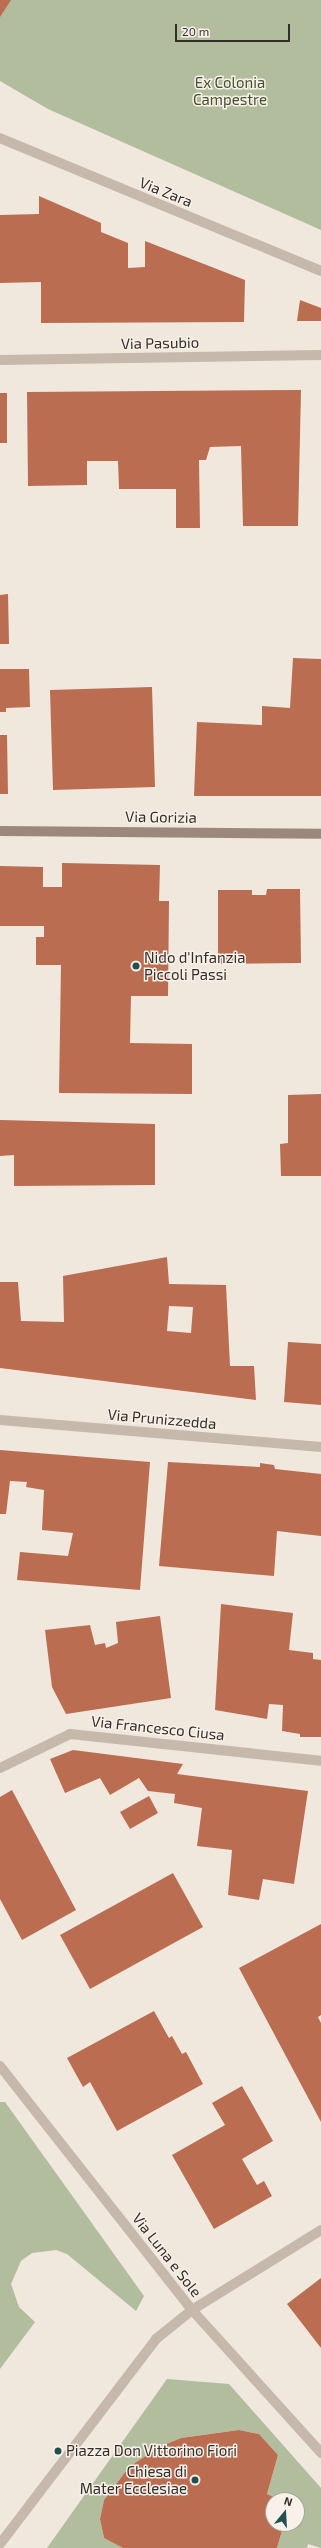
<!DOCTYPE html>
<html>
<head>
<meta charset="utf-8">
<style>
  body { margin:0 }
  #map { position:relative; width:321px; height:2548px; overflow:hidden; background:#f0e7dd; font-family:"Exo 2",sans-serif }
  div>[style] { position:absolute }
  .green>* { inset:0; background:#b2bd9e }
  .building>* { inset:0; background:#ba6d51 }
  .service>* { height:10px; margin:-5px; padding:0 5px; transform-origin:5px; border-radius:5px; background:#c6b8aa }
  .minor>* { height:10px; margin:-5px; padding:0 5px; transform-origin:5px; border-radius:5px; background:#c6b8aa }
  .tertiary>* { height:10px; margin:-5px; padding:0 5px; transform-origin:5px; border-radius:5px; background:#c6b8aa }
  .secondary>* { height:10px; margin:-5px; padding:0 5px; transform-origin:5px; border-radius:5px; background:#9a887c }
  .dots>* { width:11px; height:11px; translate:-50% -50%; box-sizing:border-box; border:2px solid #f8f1e9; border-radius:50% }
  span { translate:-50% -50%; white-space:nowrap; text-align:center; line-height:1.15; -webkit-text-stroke:3px #f8f1e9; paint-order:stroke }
  .park-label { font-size:15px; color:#43512f }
  .street-label { font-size:15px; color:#352d29 }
  .poi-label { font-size:15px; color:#352d29 }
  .left { translate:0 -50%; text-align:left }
  .right { translate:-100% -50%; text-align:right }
  .north { position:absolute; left:265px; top:2492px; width:40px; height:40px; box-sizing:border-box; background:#f8f1e9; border:1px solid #aaa39c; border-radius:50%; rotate:18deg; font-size:11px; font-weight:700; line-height:16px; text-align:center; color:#352d29 }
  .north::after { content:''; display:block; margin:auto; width:14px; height:18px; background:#234e52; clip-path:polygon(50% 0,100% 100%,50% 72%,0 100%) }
  .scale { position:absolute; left:175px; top:24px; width:115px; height:18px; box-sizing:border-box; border:2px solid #352d29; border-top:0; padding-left:5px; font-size:12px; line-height:14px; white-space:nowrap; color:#352d29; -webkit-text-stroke:3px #f8f1e9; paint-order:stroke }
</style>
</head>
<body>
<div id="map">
  <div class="green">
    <i style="clip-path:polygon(0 0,321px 0,321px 230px,48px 109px,0 81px)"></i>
    <i style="clip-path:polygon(0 2102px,5px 2102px,144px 2296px,136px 2311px,67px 2254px,56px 2250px,32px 2253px,21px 2261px,11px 2284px,19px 2307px,35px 2322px,0 2369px)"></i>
    <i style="clip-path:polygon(167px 2379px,229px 2384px,321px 2488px,321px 2548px,308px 2544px,307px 2548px,277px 2548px,284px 2524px,297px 2524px,297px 2500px,280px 2500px,267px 2494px,278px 2455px,259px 2434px,239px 2430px,181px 2438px,159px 2447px,129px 2467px,104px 2500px,100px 2519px,104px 2538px,123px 2548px,47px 2548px)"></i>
  </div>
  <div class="building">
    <i style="clip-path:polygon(0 0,11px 0,0 17px)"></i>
    <i style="clip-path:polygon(39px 196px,101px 223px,101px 232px,128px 243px,128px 268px,145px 267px,145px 241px,245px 280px,244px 322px,41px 323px,41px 282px,0 283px,0 215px,39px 214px)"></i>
    <i style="clip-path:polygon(300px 300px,321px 308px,321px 321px,297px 321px)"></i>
    <i style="clip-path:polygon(301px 390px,298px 526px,243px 526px,241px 446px,210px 447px,206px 460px,199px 460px,200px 528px,176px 528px,176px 489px,119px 489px,118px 461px,87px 461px,87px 485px,28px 486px,27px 392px)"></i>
    <i style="clip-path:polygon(0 393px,7px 393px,7px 443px,0 443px)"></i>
    <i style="clip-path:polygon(8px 594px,9px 644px,0 644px,0 595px)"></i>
    <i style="clip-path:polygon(293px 658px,321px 659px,321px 796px,194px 796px,197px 722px,262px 725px,262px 706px,290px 708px)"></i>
    <i style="clip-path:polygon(0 669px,29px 669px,30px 707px,6px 708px,6px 712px,0 712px)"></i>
    <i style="clip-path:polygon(152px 687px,155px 787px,53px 790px,50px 690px)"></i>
    <i style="clip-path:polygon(0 735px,7px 735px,8px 794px,0 794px)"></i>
    <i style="clip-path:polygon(62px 863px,160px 865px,159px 901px,169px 901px,168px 996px,131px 996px,130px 1043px,192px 1044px,192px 1094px,59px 1093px,61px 965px,36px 965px,36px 937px,44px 937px,44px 926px,0 926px,0 866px,43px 867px,43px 887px,62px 887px)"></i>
    <i style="clip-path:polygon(267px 889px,300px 889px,301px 963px,218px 964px,218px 890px,252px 890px,252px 895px,266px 895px)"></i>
    <i style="clip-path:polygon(321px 1094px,321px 1176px,281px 1176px,280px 1144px,288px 1143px,288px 1095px)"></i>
    <i style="clip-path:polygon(0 1120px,155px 1124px,155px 1185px,14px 1186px,14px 1155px,0 1156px)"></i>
    <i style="clip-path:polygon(evenodd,167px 1257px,169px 1284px,226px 1285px,230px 1366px,254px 1366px,256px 1400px,0 1368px,0 1282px,18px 1282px,21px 1321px,64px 1322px,63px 1276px,167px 1257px,169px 1306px,193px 1307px,191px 1333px,167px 1331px,169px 1306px)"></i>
    <i style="clip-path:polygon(288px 1342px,321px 1344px,321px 1405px,284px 1402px)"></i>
    <i style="clip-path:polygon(0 1450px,150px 1462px,140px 1590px,17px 1580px,20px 1552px,68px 1556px,73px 1533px,42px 1530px,44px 1490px,26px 1487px,27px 1482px,10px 1481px,6px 1514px,0 1514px)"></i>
    <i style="clip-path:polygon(168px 1462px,260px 1467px,260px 1463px,274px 1465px,275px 1469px,321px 1474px,321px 1536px,277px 1531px,274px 1576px,159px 1566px)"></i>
    <i style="clip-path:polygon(221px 1604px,293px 1613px,289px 1650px,313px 1653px,313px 1659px,321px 1660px,321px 1737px,300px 1737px,300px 1734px,282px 1731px,283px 1705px,269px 1704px,267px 1719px,215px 1710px)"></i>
    <i style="clip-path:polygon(160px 1616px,171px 1698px,66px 1714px,52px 1687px,45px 1630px,90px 1625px,95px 1645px,105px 1643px,106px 1648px,118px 1643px,116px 1622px)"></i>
    <i style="clip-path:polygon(73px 1750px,183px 1764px,177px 1774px,308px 1791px,294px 1884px,263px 1879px,259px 1900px,228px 1895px,232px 1850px,197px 1846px,202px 1808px,174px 1803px,175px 1794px,148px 1791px,139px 1778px,110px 1795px,100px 1778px,65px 1793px,50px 1759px)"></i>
    <i style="clip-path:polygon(12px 1790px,76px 1910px,22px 1940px,0 1899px,0 1797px)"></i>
    <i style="clip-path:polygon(149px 1796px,158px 1813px,130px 1829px,120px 1812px)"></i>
    <i style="clip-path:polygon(173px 1873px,203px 1927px,90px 1989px,60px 1935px)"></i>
    <i style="clip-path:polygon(321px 1924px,321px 2015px,318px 2017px,321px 2023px,321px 2122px,239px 1968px)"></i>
    <i style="clip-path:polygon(154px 2011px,169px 2038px,172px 2036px,182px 2054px,186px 2052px,203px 2084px,117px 2131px,90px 2082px,83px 2087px,67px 2058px)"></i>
    <i style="clip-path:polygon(242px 2086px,273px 2141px,242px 2159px,257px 2185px,264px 2181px,272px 2196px,214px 2229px,172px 2155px,225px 2125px,212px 2103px)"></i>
    <i style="clip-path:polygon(321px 2278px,321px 2348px,287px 2304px)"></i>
    <i style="clip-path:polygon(239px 2430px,259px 2434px,278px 2455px,267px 2494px,280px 2500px,273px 2500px,273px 2524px,284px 2524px,277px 2548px,123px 2548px,104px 2538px,100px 2519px,104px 2500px,129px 2467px,159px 2447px,181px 2438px)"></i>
  </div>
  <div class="service">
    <i style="left:0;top:2544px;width:258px;rotate:-52.7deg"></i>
    <i style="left:156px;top:2339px;width:46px;rotate:-38.9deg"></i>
  </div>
  <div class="minor">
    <i style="left:0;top:138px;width:347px;rotate:22.5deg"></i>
    <i style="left:0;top:360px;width:321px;rotate:-0.9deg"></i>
    <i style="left:0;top:1420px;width:322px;rotate:4.8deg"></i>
    <i style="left:0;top:1768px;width:78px;rotate:-25.9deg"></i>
    <i style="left:70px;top:1734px;width:252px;rotate:6.1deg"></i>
    <i style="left:192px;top:2310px;width:152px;rotate:-31.8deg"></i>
  </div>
  <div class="tertiary">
    <i style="left:0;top:2066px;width:310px;rotate:51.8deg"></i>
    <i style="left:192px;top:2310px;width:193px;rotate:47.9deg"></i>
  </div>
  <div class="secondary">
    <i style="left:0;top:831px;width:321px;rotate:0.5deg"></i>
  </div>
  <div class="dots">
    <i style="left:136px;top:966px;background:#234e52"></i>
    <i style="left:58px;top:2451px;background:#234e52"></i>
    <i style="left:195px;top:2480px;background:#234e52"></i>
  </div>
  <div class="park-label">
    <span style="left:230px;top:91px">Ex Colonia<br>Campestre</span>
  </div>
  <div class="street-label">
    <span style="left:166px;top:192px;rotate:22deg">Via Zara</span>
    <span style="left:160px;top:343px;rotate:-1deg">Via Pasubio</span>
    <span style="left:161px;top:817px;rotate:1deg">Via Gorizia</span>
    <span style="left:162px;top:1419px;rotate:5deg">Via Prunizzedda</span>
    <span style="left:158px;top:1728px;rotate:6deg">Via Francesco Ciusa</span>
    <span style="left:167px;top:2255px;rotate:52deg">Via Luna e Sole</span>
  </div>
  <div class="poi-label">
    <span class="left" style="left:144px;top:966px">Nido d'Infanzia<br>Piccoli Passi</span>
    <span class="left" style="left:66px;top:2451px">Piazza Don Vittorino Fiori</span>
    <span class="right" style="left:187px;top:2480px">Chiesa di<br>Mater Ecclesiae</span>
  </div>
  <div class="north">N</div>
  <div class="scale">20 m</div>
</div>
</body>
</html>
